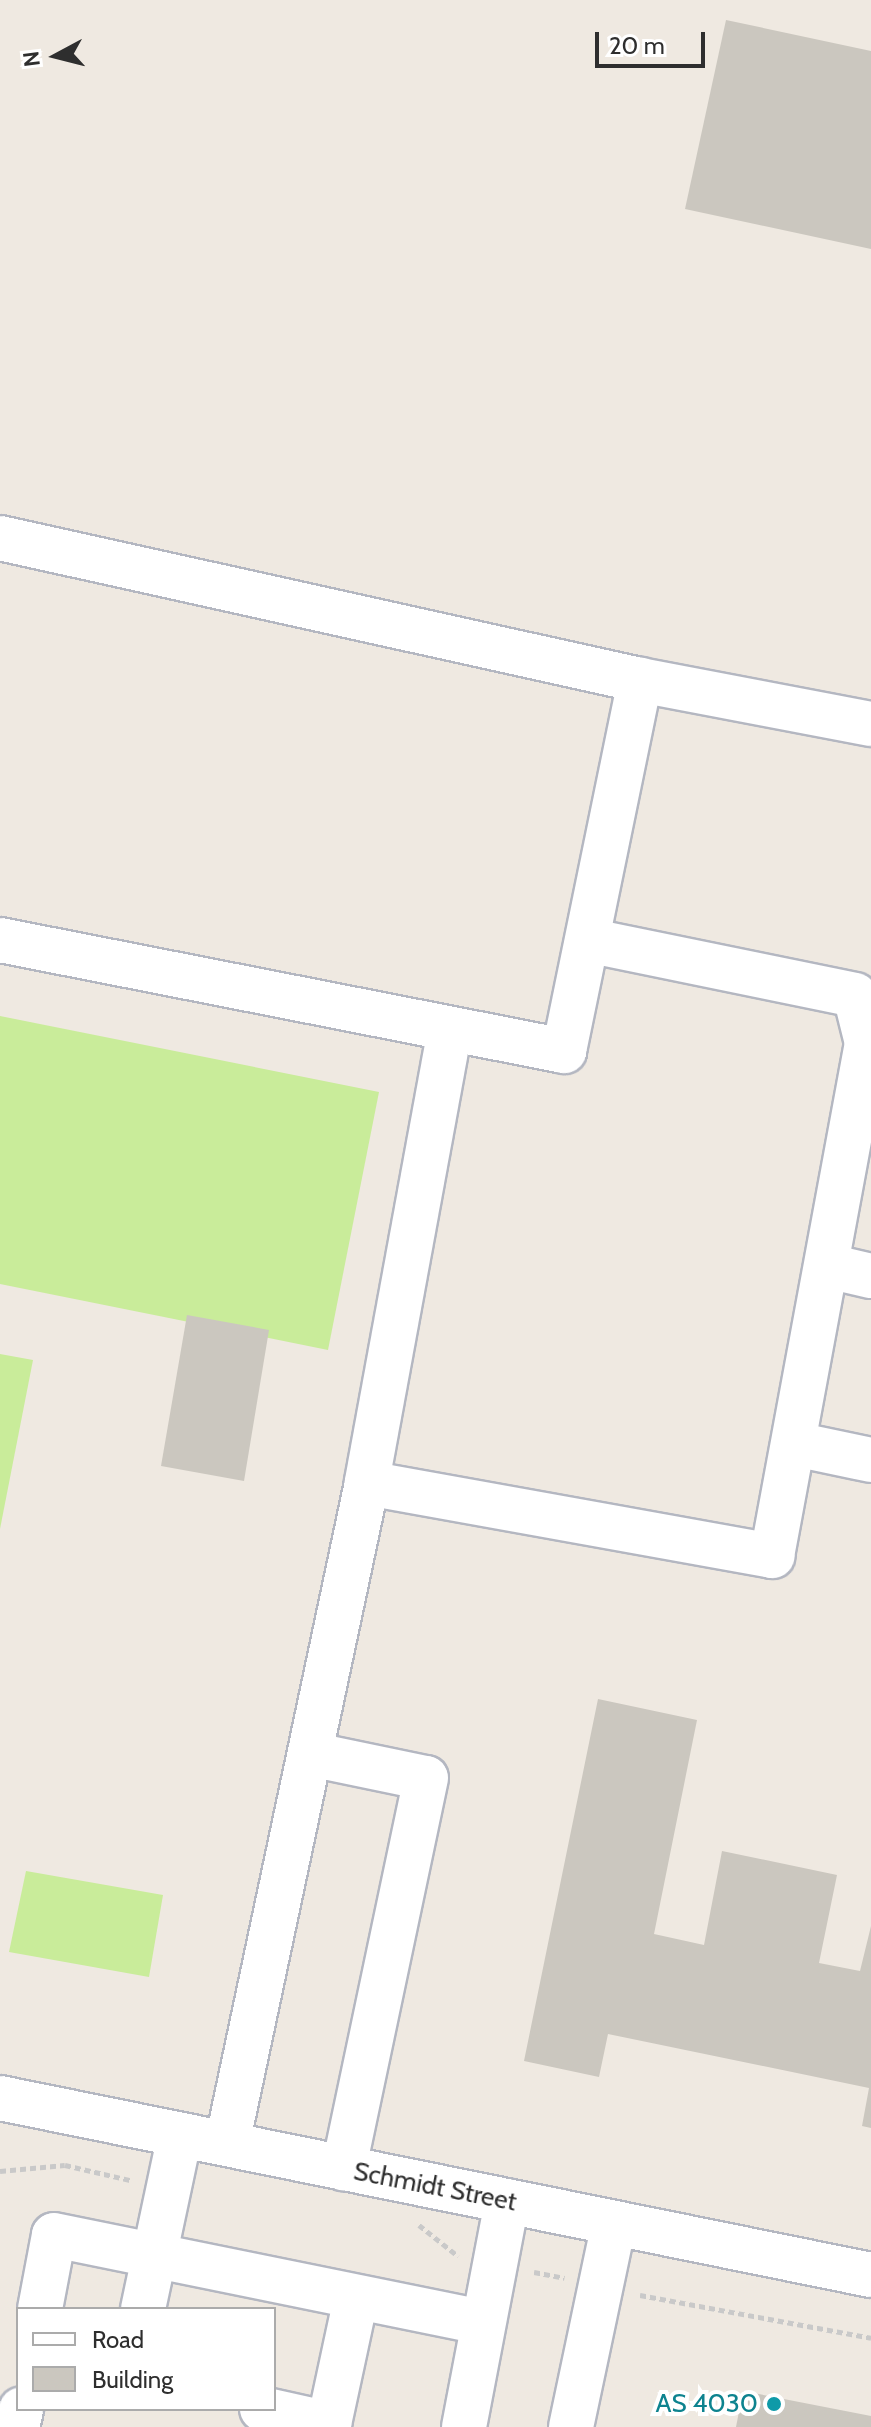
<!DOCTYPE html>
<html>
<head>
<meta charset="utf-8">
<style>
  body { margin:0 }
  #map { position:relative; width:871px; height:2427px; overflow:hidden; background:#efe9e1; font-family:Cabin,sans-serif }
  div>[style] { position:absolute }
  .pitch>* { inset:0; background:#c9ec9a }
  .building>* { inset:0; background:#cbc7bf }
  .path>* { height:5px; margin-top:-2.5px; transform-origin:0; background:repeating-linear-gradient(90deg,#c9c9c9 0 6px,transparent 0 10px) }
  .roads { filter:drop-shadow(2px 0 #b4b7c1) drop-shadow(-2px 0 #b4b7c1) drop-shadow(0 2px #b4b7c1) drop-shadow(0 -2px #b4b7c1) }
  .minor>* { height:44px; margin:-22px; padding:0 22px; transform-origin:22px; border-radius:22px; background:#fff }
  .dots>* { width:22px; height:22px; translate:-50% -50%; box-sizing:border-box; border:4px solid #fff; border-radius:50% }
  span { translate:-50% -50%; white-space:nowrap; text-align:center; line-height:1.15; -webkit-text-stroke:8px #fff; paint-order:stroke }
  .street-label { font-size:26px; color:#2e2e2e }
  .culture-label { font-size:26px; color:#0d838f }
  .right { translate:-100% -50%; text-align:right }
  .legend { position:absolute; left:16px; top:2307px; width:260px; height:104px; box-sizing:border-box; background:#fff; border:2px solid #ababab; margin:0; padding:10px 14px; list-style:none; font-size:24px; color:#2e2e2e }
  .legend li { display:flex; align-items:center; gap:16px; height:40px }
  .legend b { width:40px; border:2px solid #ababab }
  .north { position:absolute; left:16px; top:16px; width:80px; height:80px; -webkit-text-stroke:6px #fff; paint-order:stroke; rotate:263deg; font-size:22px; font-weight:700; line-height:32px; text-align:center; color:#2e2e2e }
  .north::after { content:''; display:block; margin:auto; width:28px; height:36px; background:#2e2e2e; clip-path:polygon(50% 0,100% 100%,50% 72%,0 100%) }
  .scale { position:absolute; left:595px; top:32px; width:110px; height:36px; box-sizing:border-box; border:4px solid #2e2e2e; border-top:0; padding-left:10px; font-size:24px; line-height:28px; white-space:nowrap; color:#2e2e2e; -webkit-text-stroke:6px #fff; paint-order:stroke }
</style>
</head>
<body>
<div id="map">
  <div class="pitch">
    <i style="clip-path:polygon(0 1016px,379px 1092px,328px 1350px,0 1284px)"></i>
    <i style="clip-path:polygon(0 1354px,33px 1360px,0 1529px)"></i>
    <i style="clip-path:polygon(26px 1871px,163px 1895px,149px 1977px,9px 1952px)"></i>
  </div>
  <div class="building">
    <i style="clip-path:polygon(726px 20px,871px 51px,871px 249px,685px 209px)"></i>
    <i style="clip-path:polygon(187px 1315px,269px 1330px,244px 1481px,161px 1466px)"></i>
    <i style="clip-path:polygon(598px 1699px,697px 1720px,654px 1934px,704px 1945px,722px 1851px,837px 1875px,819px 1963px,860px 1971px,871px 1926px,871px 2128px,862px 2126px,869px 2088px,608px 2034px,599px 2077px,524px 2061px)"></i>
    <i style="clip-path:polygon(743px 2391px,871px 2416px,871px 2427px,736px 2427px)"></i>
  </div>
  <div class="path">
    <i style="left:0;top:2171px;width:65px;rotate:-5.3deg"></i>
    <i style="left:65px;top:2165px;width:67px;rotate:13deg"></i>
    <i style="left:419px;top:2225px;width:50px;rotate:38.5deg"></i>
    <i style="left:534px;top:2272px;width:31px;rotate:11deg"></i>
    <i style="left:640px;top:2295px;width:235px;rotate:10.5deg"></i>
  </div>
  <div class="roads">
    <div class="minor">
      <i style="left:0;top:538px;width:656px;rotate:12.51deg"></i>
      <i style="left:640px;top:680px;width:235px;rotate:10.8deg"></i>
      <i style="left:0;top:940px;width:575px;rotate:11.13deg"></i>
      <i style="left:564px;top:1051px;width:379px;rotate:-78.4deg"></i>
      <i style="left:450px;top:1029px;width:462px;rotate:100.4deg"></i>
      <i style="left:367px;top:1483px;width:412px;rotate:10.2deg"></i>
      <i style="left:772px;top:1556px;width:522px;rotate:-79.51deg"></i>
      <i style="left:867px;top:1043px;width:49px;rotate:-104deg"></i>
      <i style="left:855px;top:995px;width:273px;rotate:-168.4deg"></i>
      <i style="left:828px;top:1266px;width:44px;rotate:13.1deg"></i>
      <i style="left:795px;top:1444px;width:78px;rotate:11.9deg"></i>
      <i style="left:310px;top:1754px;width:118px;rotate:11.7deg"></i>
      <i style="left:426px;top:1778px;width:399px;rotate:101.9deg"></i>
      <i style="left:0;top:2098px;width:889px;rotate:11.49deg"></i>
      <i style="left:227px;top:2144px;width:676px;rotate:-78.04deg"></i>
      <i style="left:40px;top:2309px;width:75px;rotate:-79.3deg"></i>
      <i style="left:54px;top:2235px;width:438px;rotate:11.5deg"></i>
      <i style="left:143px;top:2309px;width:178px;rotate:-78deg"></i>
      <i style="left:262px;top:2409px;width:69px;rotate:12.6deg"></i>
      <i style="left:329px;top:2424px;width:129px;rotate:-77.9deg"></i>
      <i style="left:17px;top:2427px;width:18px;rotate:-77deg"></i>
      <i style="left:464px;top:2427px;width:230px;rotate:-79.2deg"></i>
      <i style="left:571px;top:2427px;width:208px;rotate:-78.1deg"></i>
    </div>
  </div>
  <div class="dots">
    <i style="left:774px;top:2404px;background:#0f9aa8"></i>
  </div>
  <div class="street-label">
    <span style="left:435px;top:2187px;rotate:11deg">Schmidt Street</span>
  </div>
  <div class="culture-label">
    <span class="right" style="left:758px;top:2404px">AS 4030</span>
  </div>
  <ul class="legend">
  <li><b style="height:10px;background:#fff"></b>Road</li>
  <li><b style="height:22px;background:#cbc7bf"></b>Building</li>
  </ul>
  <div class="north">N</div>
  <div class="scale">20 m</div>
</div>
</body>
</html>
